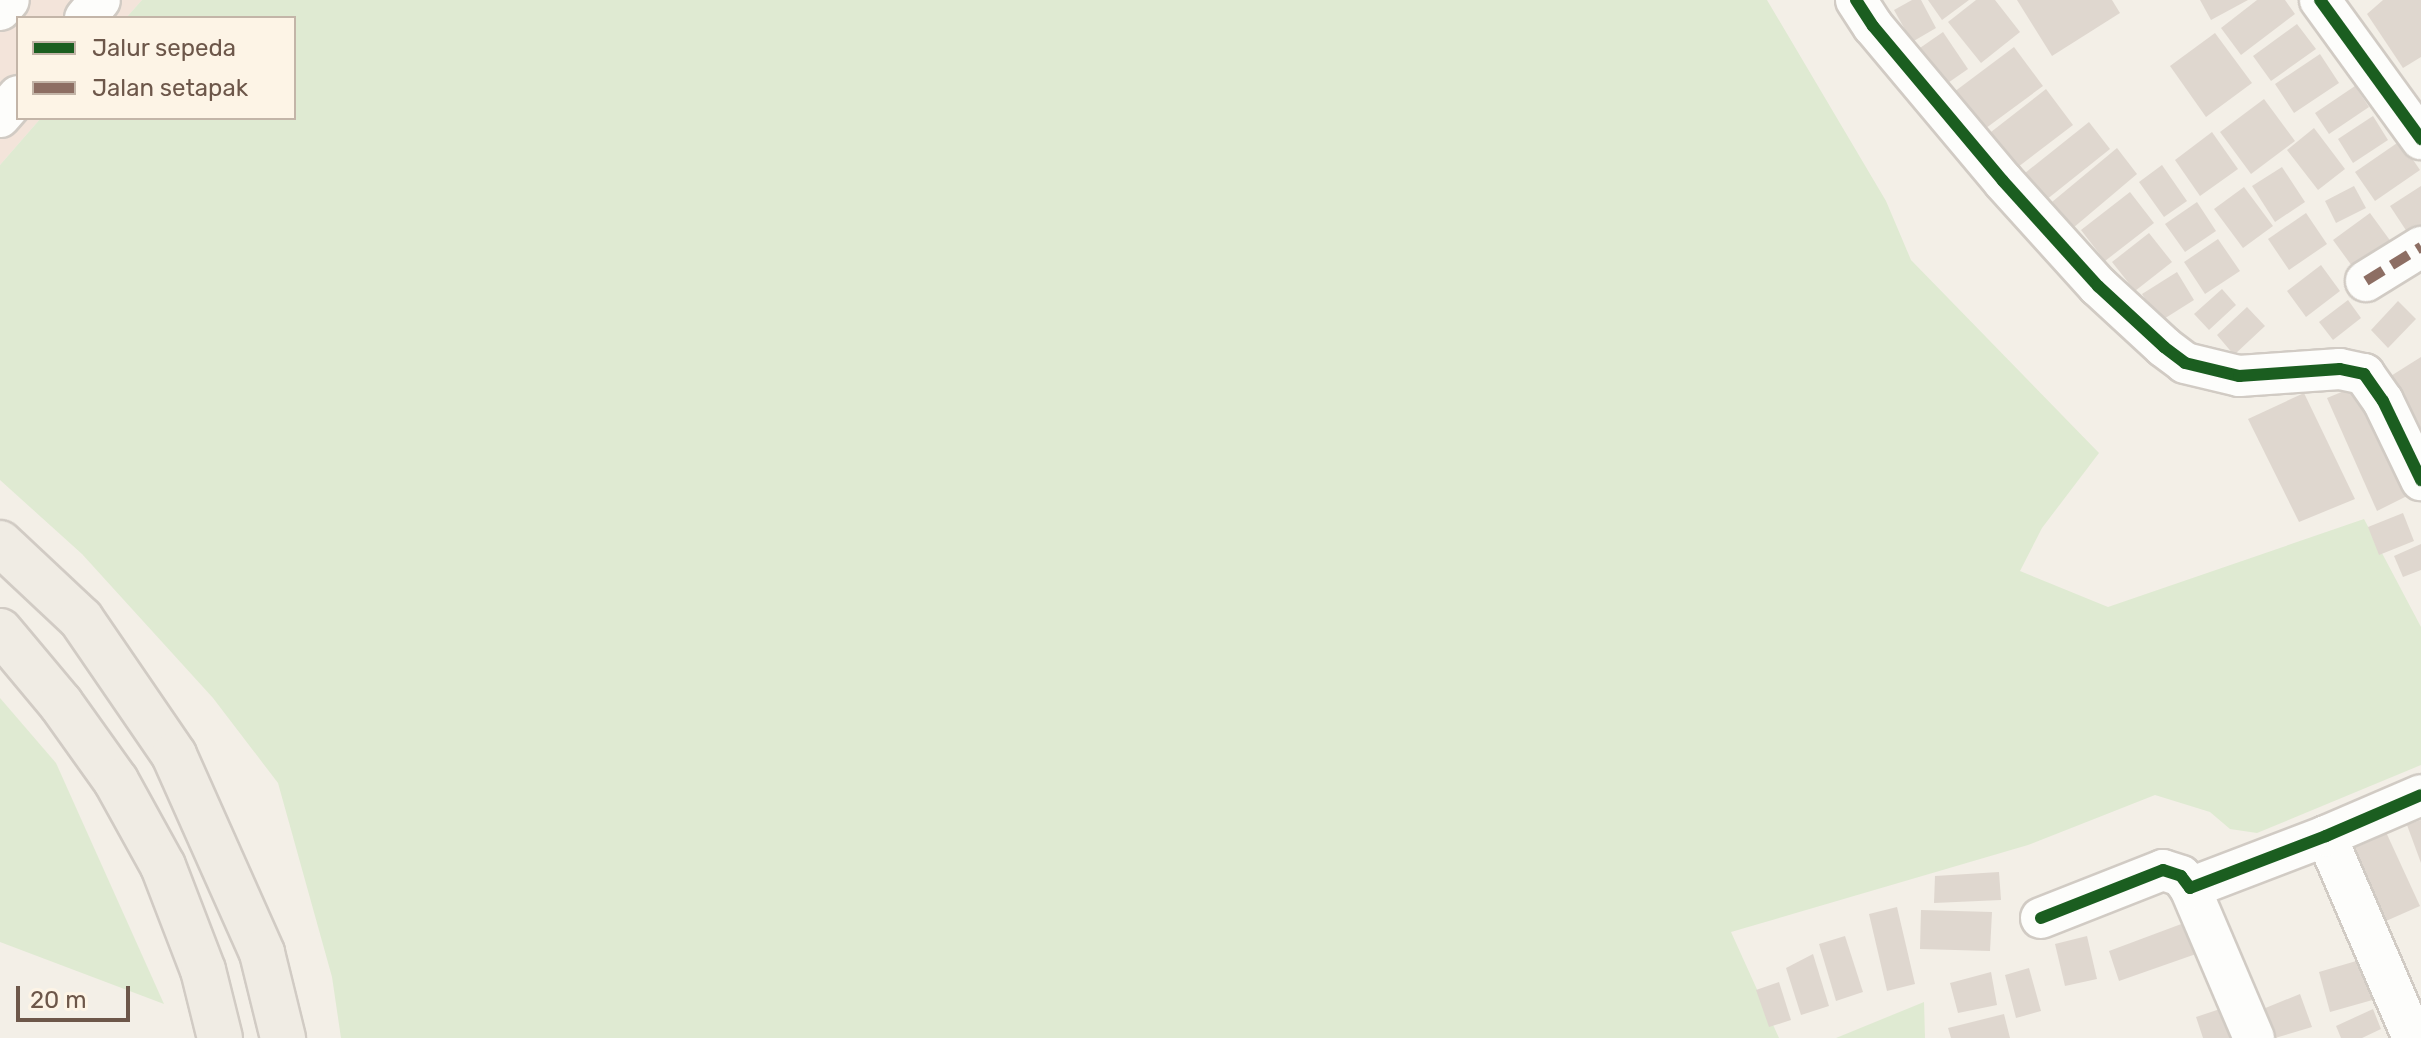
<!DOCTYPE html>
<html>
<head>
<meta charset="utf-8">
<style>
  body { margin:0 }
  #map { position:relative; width:2421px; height:1038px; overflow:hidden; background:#f3efe7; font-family:Rubik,sans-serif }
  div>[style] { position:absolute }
  .commercial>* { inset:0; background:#f3e4da }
  .green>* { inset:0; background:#dfead2 }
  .building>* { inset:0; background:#dfd7cf }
  .roads { filter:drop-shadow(2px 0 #d1cbc4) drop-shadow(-2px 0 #d1cbc4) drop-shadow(0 2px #d1cbc4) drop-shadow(0 -2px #d1cbc4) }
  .minor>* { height:40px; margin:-20px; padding:0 20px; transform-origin:20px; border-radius:20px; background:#fdfdfb }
  .major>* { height:44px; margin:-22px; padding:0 22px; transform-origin:22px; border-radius:22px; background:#f0ece4 }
  .quiet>* { height:10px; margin-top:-5px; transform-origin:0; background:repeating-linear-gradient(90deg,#8d6e63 0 20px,transparent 0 30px) }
  .cycleway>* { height:12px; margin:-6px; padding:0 6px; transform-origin:6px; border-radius:6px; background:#1b5e20 }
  span { translate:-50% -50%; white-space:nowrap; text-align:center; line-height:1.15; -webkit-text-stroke:6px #fdf4e6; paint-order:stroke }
  .legend { position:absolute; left:16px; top:16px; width:280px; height:104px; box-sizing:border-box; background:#fdf4e6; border:2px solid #c3b5a8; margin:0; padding:10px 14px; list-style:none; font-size:24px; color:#6d574a }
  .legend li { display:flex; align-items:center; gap:16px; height:40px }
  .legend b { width:40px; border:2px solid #c3b5a8 }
  .scale { position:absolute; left:16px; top:986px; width:114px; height:36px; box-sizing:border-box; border:4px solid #6d574a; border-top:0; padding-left:10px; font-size:24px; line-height:28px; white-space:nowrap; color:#6d574a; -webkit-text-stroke:6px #fdf4e6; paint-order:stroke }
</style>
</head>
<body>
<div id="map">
  <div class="commercial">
    <i style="clip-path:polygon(0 0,142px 0,126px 18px,18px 18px,18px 118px,41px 118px,0 165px)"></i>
  </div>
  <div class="green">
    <i style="clip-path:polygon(142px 0,1767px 0,1886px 201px,1911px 260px,2099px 453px,2042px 528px,2020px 571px,2108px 607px,2364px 519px,2421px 627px,2421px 765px,2257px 833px,2230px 829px,2210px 812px,2155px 795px,2028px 845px,1731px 932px,1779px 1038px,341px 1038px,332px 977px,278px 783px,213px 698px,82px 554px,0 480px,0 165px,41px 118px,294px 118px,294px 18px,126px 18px)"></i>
    <i style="clip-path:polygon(0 698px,56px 763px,164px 1004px,0 942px)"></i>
    <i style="clip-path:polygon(1924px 1002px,1925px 1038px,1836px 1038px)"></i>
  </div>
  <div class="building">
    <i style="clip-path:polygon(1912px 0,1921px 0,1936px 28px,1912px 42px,1894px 10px)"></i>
    <i style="clip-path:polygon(1928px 0,1969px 0,1942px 20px)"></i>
    <i style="clip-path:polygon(1976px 0,1995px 0,2020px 32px,1981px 63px,1948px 22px)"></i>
    <i style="clip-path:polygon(2017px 0,2112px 0,2120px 13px,2052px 56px)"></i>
    <i style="clip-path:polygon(2200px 0,2248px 0,2211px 20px)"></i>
    <i style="clip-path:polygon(2257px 0,2285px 0,2295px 14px,2241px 55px,2221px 28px)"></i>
    <i style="clip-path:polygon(2383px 0,2421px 0,2421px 57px,2403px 68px,2367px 14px)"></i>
    <i style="clip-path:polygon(2297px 24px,2316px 49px,2271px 81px,2253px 56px)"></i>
    <i style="clip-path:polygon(1943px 32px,1968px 69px,1942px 87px,1917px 50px)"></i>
    <i style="clip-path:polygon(2215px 33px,2252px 83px,2206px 117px,2170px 66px)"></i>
    <i style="clip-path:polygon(2014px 47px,2043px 86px,1982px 131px,1954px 92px)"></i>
    <i style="clip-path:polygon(2320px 54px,2339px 83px,2294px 113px,2275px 84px)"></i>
    <i style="clip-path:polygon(2355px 86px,2369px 107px,2329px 134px,2315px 113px)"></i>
    <i style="clip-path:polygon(2046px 89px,2073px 125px,2018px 167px,1991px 132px)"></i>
    <i style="clip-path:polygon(2264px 99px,2295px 141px,2251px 174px,2220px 132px)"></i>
    <i style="clip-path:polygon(2373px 116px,2388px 140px,2353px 163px,2338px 139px)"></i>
    <i style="clip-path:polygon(2089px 122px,2110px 149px,2046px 200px,2025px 173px)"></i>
    <i style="clip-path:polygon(2314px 128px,2345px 169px,2318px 190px,2287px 150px)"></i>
    <i style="clip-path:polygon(2212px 132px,2238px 169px,2200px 196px,2175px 160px)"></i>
    <i style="clip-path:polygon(2400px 141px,2420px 170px,2375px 201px,2355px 172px)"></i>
    <i style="clip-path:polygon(2117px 148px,2137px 174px,2073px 228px,2052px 202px)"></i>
    <i style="clip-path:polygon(2162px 165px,2187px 201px,2164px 217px,2139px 182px)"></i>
    <i style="clip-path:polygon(2282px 167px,2305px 202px,2275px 222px,2252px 186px)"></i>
    <i style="clip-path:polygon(2354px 186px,2366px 208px,2336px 223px,2325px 201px)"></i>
    <i style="clip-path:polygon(2421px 186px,2421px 244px,2417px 247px,2390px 206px)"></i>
    <i style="clip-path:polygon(2244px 187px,2273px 226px,2243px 248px,2214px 209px)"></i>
    <i style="clip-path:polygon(2130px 192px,2154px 223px,2105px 261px,2081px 230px)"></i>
    <i style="clip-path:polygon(2197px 202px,2216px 231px,2185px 252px,2165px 224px)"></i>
    <i style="clip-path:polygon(2306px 213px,2327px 244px,2289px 270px,2268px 239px)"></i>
    <i style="clip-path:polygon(2370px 213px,2397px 250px,2360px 277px,2333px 240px)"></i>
    <i style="clip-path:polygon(2149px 233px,2172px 262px,2135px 291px,2112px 262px)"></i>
    <i style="clip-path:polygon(2218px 239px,2240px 271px,2205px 294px,2184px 262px)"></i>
    <i style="clip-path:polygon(2321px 265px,2340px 291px,2306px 317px,2287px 291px)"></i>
    <i style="clip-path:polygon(2177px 272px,2194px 300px,2159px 322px,2142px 294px)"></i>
    <i style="clip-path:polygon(2222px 289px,2236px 305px,2209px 330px,2194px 314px)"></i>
    <i style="clip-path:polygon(2348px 300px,2361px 318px,2333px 340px,2319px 322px)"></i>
    <i style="clip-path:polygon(2398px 301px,2416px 319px,2388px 348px,2371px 330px)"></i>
    <i style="clip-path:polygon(2247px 307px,2265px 326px,2234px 355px,2217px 335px)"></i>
    <i style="clip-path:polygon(2421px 357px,2421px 427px,2416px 430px,2386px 379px)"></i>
    <i style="clip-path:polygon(2356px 386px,2409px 495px,2377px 511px,2327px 398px)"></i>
    <i style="clip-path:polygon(2304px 393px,2355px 499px,2299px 522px,2248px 419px)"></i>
    <i style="clip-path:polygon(2403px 513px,2414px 541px,2379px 555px,2368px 527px)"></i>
    <i style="clip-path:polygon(2421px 544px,2421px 570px,2403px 577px,2394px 556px)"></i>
    <i style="clip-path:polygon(2421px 820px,2421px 863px,2407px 825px)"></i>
    <i style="clip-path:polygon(2385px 830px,2420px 906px,2386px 921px,2352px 846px)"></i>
    <i style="clip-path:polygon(1999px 872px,2001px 900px,1934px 903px,1935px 876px)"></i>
    <i style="clip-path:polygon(1897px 907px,1915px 984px,1887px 991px,1869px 914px)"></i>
    <i style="clip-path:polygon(1921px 910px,1992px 912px,1990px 951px,1920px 949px)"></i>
    <i style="clip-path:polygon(2184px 923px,2196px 954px,2119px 981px,2109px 951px)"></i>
    <i style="clip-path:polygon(1845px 936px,1863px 992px,1836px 1001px,1819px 944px)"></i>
    <i style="clip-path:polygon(2087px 936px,2097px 979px,2065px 986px,2055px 944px)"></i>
    <i style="clip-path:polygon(1813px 954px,1829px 1006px,1801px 1015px,1786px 968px)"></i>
    <i style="clip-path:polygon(2363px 959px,2376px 999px,2330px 1012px,2319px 972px)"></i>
    <i style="clip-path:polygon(2029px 968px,2041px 1011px,2016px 1018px,2005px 975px)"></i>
    <i style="clip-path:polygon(1991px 972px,1997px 1005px,1958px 1013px,1950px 983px)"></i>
    <i style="clip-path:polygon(1779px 982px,1791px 1020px,1769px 1027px,1756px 990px)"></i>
    <i style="clip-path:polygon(2300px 994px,2312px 1027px,2275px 1038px,2263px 1009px)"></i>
    <i style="clip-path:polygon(2226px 1007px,2237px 1038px,2203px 1038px,2196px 1017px)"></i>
    <i style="clip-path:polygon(2373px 1009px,2381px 1029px,2362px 1038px,2341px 1038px,2336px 1026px)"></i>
    <i style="clip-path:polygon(2004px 1014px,2010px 1038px,1951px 1038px,1948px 1028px)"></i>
  </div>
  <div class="roads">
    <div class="minor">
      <i style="left:1856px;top:0;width:31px;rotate:57deg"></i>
      <i style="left:1873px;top:26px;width:202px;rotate:50deg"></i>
      <i style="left:2003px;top:181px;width:142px;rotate:47.9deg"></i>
      <i style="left:2098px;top:286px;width:90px;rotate:42.7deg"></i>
      <i style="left:2164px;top:347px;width:26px;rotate:37deg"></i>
      <i style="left:2185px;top:363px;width:56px;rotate:13.5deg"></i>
      <i style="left:2239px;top:376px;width:101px;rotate:-4deg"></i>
      <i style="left:2340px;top:369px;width:25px;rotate:12deg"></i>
      <i style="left:2364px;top:374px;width:33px;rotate:55deg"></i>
      <i style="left:2383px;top:401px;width:88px;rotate:64.3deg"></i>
      <i style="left:2320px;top:0;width:172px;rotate:54deg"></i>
      <i style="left:0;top:10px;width:13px;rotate:-48deg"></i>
      <i style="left:85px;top:18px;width:23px;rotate:-50deg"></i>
      <i style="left:0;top:117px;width:28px;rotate:-49deg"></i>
      <i style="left:2366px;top:281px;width:65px;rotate:-31.7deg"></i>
      <i style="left:2326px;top:836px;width:220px;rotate:66.7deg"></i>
      <i style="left:2190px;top:888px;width:163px;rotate:66.9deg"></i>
      <i style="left:2041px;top:918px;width:131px;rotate:-21.5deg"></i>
      <i style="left:2163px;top:870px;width:19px;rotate:18deg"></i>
      <i style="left:2181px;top:876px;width:15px;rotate:53deg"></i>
      <i style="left:2190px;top:888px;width:146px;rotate:-20.9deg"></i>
      <i style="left:2326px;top:836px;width:103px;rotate:-23.3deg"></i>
    </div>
    <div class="major">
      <i style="left:0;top:543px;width:111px;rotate:43.2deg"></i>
      <i style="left:81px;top:619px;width:165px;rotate:55.6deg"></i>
      <i style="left:174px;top:755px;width:217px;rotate:66deg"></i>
      <i style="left:262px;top:953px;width:88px;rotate:76.1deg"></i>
      <i style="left:0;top:631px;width:95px;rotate:50.1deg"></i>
      <i style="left:61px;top:704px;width:95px;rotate:54.5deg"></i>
      <i style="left:116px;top:781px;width:97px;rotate:61.1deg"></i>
      <i style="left:163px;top:866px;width:111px;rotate:69deg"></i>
      <i style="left:203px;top:970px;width:70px;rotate:76deg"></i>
    </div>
  </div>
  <div class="quiet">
    <i style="left:2366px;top:281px;width:65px;rotate:-31.7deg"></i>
  </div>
  <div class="cycleway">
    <i style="left:1856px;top:0;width:31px;rotate:57deg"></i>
    <i style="left:1873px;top:26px;width:202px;rotate:50deg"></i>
    <i style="left:2003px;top:181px;width:142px;rotate:47.9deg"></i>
    <i style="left:2098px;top:286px;width:90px;rotate:42.7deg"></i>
    <i style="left:2164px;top:347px;width:26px;rotate:37deg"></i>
    <i style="left:2185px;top:363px;width:56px;rotate:13.5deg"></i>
    <i style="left:2239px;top:376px;width:101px;rotate:-4deg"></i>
    <i style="left:2340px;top:369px;width:25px;rotate:12deg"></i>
    <i style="left:2364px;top:374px;width:33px;rotate:55deg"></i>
    <i style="left:2383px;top:401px;width:88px;rotate:64.3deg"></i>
    <i style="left:2320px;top:0;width:172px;rotate:54deg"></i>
    <i style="left:2041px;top:918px;width:131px;rotate:-21.5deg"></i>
    <i style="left:2163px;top:870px;width:19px;rotate:18deg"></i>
    <i style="left:2181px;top:876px;width:15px;rotate:53deg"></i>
    <i style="left:2190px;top:888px;width:146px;rotate:-20.9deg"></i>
    <i style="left:2326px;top:836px;width:103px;rotate:-23.3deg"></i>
  </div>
  <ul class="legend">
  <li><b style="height:10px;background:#1b5e20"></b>Jalur sepeda</li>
  <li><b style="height:10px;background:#8d6e63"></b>Jalan setapak</li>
  </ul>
  <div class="scale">20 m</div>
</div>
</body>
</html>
